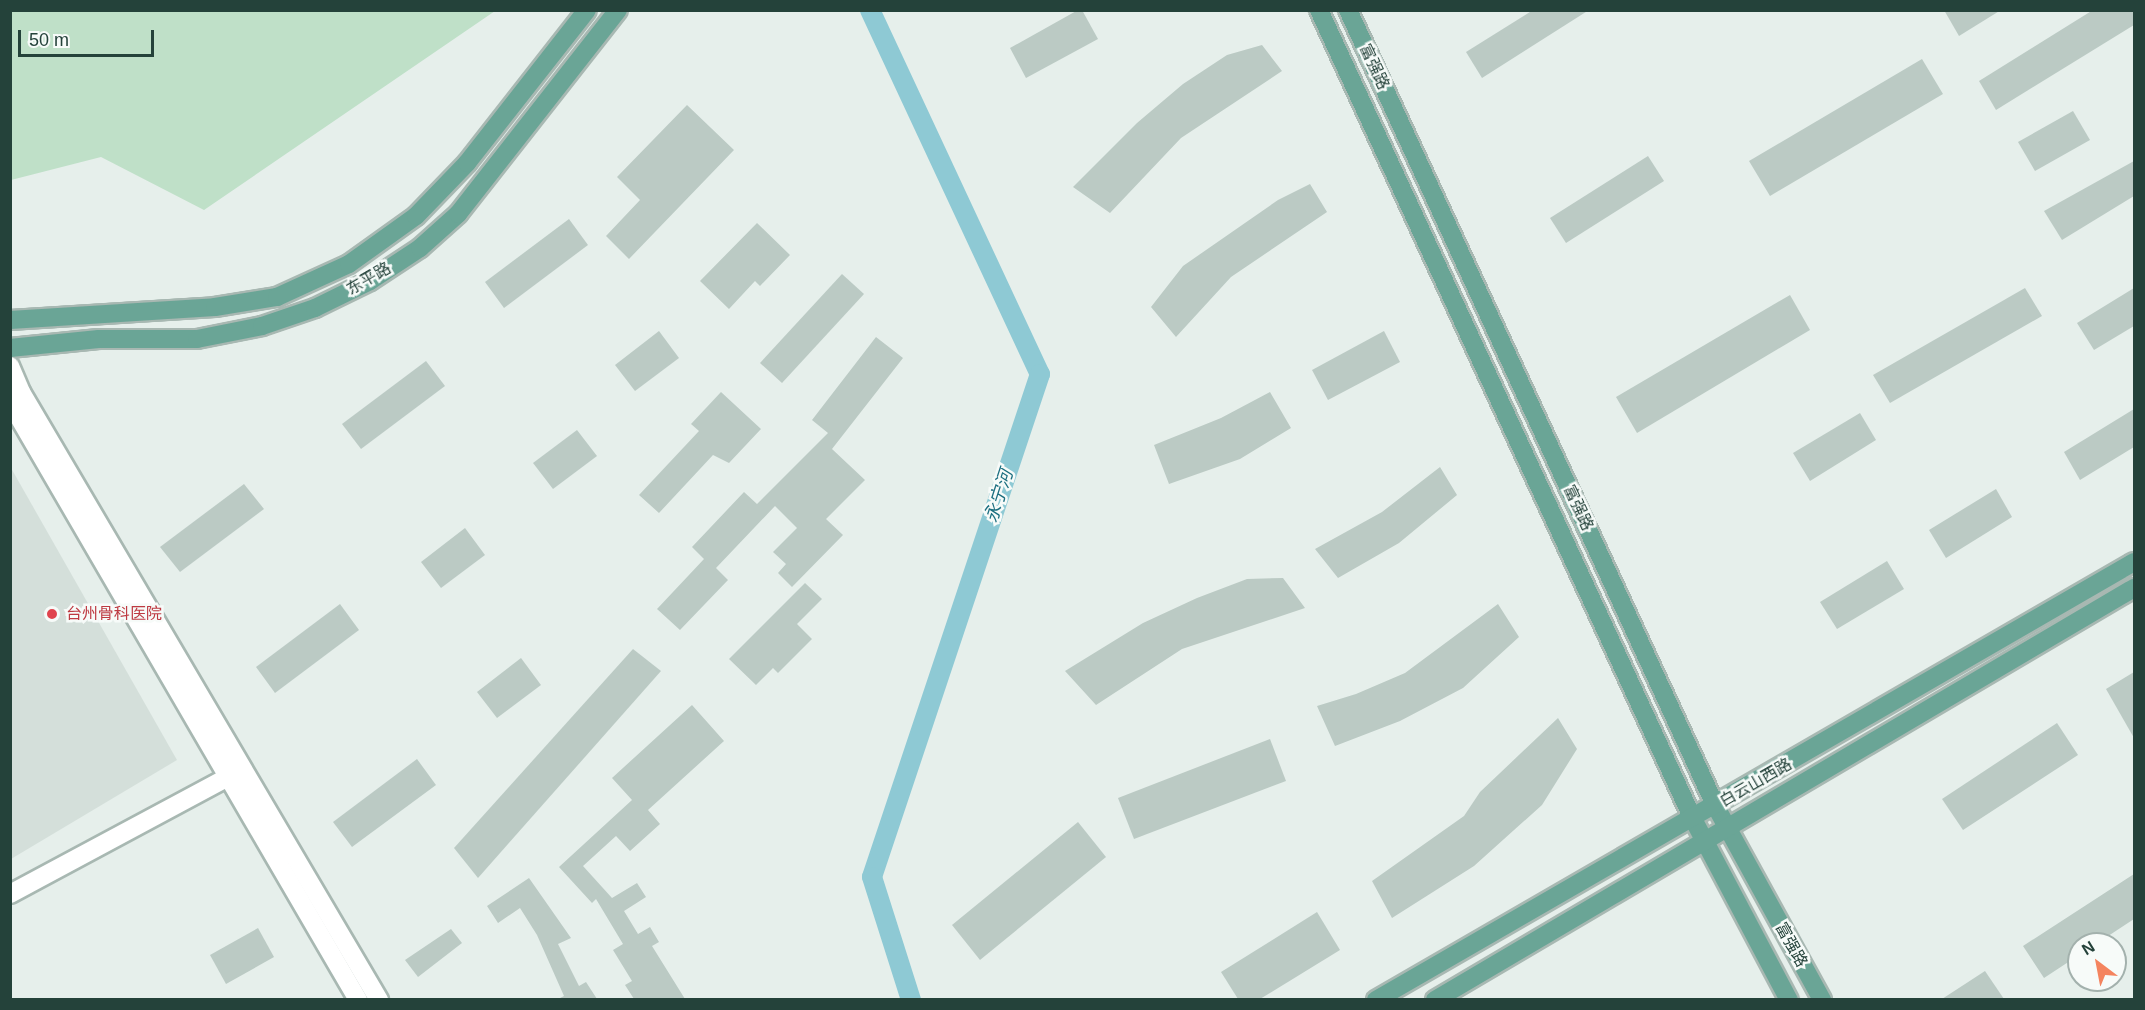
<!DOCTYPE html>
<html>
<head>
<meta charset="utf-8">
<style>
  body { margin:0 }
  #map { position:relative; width:2145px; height:1010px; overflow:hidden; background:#e6efeb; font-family:Arial,"Noto Sans SC",sans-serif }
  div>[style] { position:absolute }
  .built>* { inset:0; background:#d4dfda }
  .green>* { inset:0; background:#bfe0c8 }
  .canal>* { height:20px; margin:-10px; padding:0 10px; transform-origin:10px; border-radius:10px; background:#8ec9d4 }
  .building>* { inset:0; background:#bbcac4 }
  .roads { filter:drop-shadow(2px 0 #a8b8b2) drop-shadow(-2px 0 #a8b8b2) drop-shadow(0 2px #a8b8b2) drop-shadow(0 -2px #a8b8b2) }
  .minor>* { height:18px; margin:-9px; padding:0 9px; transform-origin:9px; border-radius:9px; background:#fff }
  .major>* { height:18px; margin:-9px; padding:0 9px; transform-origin:9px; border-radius:9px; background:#6aa596 }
  .dots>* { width:16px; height:16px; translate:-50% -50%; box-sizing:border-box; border:3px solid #f7fbf9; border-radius:50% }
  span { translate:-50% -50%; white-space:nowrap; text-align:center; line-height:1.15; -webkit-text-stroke:5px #f7fbf9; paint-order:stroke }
  .street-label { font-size:16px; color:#24423a }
  .health-label { font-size:16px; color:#be3a42 }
  .left { translate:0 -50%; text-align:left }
  .water-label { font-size:18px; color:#1c6f80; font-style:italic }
  .frame { position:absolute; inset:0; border:12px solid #24423a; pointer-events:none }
  .north { position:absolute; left:2067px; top:932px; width:60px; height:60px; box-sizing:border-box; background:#f7fbf9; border:2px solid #a3b1ad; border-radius:50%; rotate:328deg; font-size:16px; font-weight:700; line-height:24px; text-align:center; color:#24423a }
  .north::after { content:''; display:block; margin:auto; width:21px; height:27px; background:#f4845f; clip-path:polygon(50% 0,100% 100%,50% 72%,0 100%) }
  .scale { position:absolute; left:18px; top:30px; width:136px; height:27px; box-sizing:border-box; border:3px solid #24423a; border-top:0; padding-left:8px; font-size:18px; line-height:21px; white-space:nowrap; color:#24423a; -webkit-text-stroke:4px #f7fbf9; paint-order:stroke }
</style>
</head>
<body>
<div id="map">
  <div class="built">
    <i style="clip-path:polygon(11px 468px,177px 760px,11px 859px,10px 859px)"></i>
  </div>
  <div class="green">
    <i style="clip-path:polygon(11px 10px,495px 10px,495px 11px,204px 210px,101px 157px,11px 180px)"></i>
  </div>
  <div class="canal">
    <i style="left:870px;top:10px;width:402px;rotate:65deg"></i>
    <i style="left:1040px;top:374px;width:530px;rotate:108.47deg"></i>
    <i style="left:872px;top:877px;width:129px;rotate:72.4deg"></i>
  </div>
  <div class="building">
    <i style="clip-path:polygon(1078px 10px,1082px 10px,1098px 39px,1026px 78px,1010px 48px)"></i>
    <i style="clip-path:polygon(1533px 10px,1589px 10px,1482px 78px,1466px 52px)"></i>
    <i style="clip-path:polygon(1944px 10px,2001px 10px,1959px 36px)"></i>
    <i style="clip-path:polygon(2093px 10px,2134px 10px,2134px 25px,1996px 110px,1979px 81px)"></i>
    <i style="clip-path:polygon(1262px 45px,1282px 71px,1181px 138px,1110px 213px,1073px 187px,1137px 123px,1183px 84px,1227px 55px)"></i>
    <i style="clip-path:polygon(1922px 59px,1943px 94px,1770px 196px,1749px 161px)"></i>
    <i style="clip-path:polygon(687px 105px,734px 150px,629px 259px,606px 236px,640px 200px,617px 177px)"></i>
    <i style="clip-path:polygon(2073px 111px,2090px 140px,2035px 171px,2018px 142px)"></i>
    <i style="clip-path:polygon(1648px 156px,1664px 181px,1566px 243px,1550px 218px)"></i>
    <i style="clip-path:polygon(2134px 161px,2134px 196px,2062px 240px,2044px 211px)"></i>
    <i style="clip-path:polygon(1310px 184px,1327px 212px,1231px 277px,1176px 337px,1151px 307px,1183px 266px,1278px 200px)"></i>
    <i style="clip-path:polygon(569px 219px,588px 245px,504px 308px,485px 282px)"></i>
    <i style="clip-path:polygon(757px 223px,790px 255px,760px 286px,755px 281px,729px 309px,700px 281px)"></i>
    <i style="clip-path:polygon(842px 274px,864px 294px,782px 383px,760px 363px)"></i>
    <i style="clip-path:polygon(2025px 288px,2042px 316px,1890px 403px,1873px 375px)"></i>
    <i style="clip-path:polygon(2134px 288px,2134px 326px,2094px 350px,2077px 323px)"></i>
    <i style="clip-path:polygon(1790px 295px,1810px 330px,1637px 433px,1616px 397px)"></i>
    <i style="clip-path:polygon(659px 331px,679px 358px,635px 391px,615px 365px)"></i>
    <i style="clip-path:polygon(1384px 331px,1400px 362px,1328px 400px,1312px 370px)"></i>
    <i style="clip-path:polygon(876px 337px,903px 358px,832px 449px,865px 480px,826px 519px,843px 535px,792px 587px,778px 573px,786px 564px,773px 552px,797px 528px,775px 506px,716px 568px,728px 580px,680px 630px,657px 609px,704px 559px,692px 547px,744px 492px,757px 504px,828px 433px,812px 420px)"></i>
    <i style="clip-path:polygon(426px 361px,445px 386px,361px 449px,342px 424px)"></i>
    <i style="clip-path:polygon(721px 392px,761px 429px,729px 463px,713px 455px,659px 513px,639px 495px,699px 431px,691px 424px)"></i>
    <i style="clip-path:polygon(1270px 392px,1291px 428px,1240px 459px,1169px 484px,1154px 445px,1221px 418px)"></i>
    <i style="clip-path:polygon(2134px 409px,2134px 447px,2080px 480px,2064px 452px)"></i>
    <i style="clip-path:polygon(1860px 413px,1876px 440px,1810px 481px,1793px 453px)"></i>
    <i style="clip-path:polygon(577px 430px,597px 456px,553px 489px,533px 463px)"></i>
    <i style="clip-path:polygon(1440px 467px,1457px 495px,1399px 543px,1338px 578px,1315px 549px,1382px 512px)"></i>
    <i style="clip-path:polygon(244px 484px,264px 509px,180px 572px,160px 547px)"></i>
    <i style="clip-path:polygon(1996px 489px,2012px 517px,1946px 558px,1929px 530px)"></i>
    <i style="clip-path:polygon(465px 528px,485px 555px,441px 588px,421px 562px)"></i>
    <i style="clip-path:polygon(1887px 561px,1904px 589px,1837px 629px,1820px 602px)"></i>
    <i style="clip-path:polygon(1283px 578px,1305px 608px,1182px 649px,1096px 705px,1065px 671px,1143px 623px,1197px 598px,1247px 579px)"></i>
    <i style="clip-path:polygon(805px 583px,822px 599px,797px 624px,812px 639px,778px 673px,773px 668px,756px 685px,729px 659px)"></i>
    <i style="clip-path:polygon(340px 604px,359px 630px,275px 693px,256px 667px)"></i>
    <i style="clip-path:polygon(1498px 604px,1519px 637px,1463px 688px,1400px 721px,1335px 746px,1317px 706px,1356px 694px,1405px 673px)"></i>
    <i style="clip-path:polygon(633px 649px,661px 671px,478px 878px,454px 848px)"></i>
    <i style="clip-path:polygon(521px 658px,541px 685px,497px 718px,477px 692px)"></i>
    <i style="clip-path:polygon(2134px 672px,2134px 738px,2106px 689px)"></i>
    <i style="clip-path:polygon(692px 705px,724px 741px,648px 810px,660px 824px,630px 851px,616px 836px,583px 866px,612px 898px,637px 883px,646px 897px,624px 911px,638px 934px,650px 927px,659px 942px,652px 946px,685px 999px,634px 999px,625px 985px,632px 981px,613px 950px,623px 944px,596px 899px,592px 903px,559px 867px,632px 800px,612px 778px)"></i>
    <i style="clip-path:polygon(1558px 718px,1577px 749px,1542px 805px,1474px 866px,1392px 918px,1372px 881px,1464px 816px,1480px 792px)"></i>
    <i style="clip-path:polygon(2057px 723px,2078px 755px,1963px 830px,1942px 799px)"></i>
    <i style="clip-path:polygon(1270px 739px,1286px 781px,1134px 839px,1118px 798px)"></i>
    <i style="clip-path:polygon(417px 759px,436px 785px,352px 847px,333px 822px)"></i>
    <i style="clip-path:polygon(1078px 822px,1106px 857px,980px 960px,952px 925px)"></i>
    <i style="clip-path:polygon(2134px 874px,2134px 919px,2096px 944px,2079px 944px,2079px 955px,2044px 978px,2023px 946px)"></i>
    <i style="clip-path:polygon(529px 878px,571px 938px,558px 944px,579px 986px,586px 982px,597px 999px,558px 999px,564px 996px,537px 935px,520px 908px,498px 923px,487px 906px)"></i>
    <i style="clip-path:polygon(1317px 912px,1340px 950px,1260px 999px,1238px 999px,1221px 972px)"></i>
    <i style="clip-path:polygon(258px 928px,274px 957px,226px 984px,210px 955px)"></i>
    <i style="clip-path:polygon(451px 929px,462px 943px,418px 977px,405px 960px)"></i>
    <i style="clip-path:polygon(1985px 971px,2004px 999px,1942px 999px)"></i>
  </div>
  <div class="roads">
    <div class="minor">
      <i style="left:10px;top:366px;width:28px;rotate:67deg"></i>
      <i style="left:21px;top:392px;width:706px;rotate:59.51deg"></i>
      <i style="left:10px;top:402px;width:692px;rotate:59.8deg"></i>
      <i style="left:10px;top:894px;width:260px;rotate:-28.2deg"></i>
    </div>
    <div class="major">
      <i style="left:1319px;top:10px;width:891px;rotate:65.19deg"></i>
      <i style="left:1693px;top:819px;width:205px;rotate:62.1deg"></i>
      <i style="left:1348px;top:10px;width:878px;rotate:65.22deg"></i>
      <i style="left:1716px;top:807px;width:220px;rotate:61.2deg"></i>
      <i style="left:10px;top:320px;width:205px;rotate:-3.6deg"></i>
      <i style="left:215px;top:307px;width:63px;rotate:-9.2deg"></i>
      <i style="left:277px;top:297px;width:79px;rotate:-24.6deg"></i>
      <i style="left:349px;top:264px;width:82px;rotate:-35.6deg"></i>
      <i style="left:416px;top:216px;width:74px;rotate:-46.1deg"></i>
      <i style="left:467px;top:163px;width:194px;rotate:-51.9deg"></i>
      <i style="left:10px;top:348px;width:89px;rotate:-5.8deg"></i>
      <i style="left:99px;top:339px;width:98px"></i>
      <i style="left:197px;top:339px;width:66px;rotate:-11.3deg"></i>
      <i style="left:262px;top:326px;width:56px;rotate:-18.8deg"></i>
      <i style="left:315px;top:308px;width:61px;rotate:-26.1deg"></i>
      <i style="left:370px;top:281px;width:60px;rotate:-33.4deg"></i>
      <i style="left:420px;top:248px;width:51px;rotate:-41.8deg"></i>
      <i style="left:458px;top:214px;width:259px;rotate:-51.9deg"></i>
      <i style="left:1376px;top:1000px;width:875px;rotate:-30.02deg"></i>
      <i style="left:1435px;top:1000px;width:811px;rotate:-30.52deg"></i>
    </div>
  </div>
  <div class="dots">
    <i style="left:52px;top:614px;background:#e0444e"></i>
  </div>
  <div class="street-label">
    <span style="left:1374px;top:67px;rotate:65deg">富强路</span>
    <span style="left:369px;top:279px;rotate:-30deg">东平路</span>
    <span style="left:1578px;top:508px;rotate:65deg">富强路</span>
    <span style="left:1756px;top:783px;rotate:-30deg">白云山西路</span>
    <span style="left:1791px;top:945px;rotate:61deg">富强路</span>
  </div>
  <div class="health-label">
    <span class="left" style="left:66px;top:614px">台州骨科医院</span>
  </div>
  <div class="water-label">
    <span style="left:999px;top:496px;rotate:-72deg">永宁河</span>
  </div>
  <div class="frame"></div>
  <div class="north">N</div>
  <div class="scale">50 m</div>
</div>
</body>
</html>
